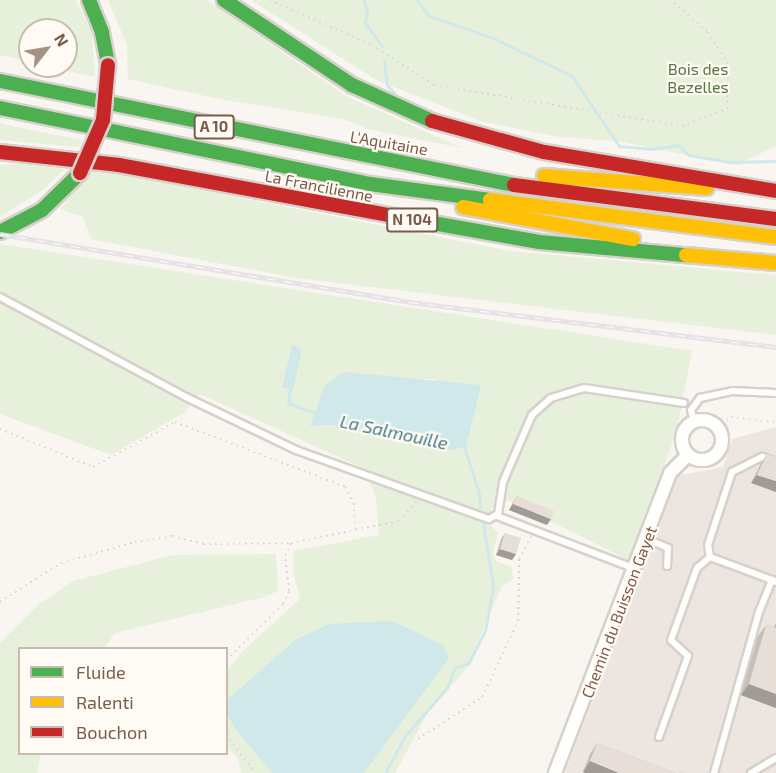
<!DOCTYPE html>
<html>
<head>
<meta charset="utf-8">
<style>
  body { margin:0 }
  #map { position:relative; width:776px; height:773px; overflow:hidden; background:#f9f5f0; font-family:"Exo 2",sans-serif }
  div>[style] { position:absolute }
  .industrial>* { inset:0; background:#ede5e0 }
  .green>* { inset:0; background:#e7f0db }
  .water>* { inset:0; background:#d0e8ea }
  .stream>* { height:3px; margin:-1.5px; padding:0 1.5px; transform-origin:1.5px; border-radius:1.5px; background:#d0e8ea }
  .path>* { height:1.5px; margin-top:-0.75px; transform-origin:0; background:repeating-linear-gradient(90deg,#dcd5d0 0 1.5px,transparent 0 6px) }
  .roads { filter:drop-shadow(2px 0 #d7d1cb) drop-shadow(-2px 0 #d7d1cb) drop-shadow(0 2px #d7d1cb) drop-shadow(0 -2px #d7d1cb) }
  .lane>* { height:6px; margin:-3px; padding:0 3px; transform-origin:3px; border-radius:3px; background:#fefefd }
  .street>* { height:12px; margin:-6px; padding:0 6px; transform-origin:6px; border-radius:6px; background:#fefefd }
  .street>.ring { margin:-6px; padding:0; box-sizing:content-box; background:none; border:12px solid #fefefd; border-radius:50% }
  .fast>* { height:14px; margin:-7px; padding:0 7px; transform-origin:7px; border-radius:7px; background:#4caf50 }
  .slow>* { height:14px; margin:-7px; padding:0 7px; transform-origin:7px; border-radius:7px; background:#ffc107 }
  .jam>* { height:14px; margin:-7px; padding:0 7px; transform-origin:7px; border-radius:7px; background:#c62828 }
  .rail>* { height:5px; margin-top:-2.5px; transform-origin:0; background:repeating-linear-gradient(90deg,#fffaf3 0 9px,#e6e3e7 0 18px); box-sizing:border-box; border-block:2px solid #e6e3e7 }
  .bridges { filter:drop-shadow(2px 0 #dad1cc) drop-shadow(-2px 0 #dad1cc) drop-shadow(0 2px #dad1cc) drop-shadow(0 -2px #dad1cc) }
  .jam-bridge>* { height:14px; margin:-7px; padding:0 7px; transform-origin:7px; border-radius:7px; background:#c62828 }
  .wall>* { inset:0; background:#c6bfb9 }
  .shaded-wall>* { inset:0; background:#a19b96 }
  .building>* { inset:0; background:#e6ded7 }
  span { translate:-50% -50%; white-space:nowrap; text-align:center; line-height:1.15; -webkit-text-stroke:4.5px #fffaf3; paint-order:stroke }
  .shield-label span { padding:2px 4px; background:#fffaf3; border:2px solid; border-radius:4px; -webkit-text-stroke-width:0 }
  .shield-label { font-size:15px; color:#7a5c4d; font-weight:700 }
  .park-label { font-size:16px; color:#537a41 }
  .street-label { font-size:16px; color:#7a5c4d }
  .water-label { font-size:18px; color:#437c86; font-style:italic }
  .legend { position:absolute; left:18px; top:647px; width:210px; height:108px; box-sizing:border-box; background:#fffaf3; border:2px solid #cabbb1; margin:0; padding:8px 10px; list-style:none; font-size:18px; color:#7a5c4d }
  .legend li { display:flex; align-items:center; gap:12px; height:30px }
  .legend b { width:30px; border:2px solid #cabbb1 }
  .north { position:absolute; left:18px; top:18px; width:60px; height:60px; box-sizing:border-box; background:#fffaf3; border:2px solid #cabbb1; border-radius:50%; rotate:59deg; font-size:16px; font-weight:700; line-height:24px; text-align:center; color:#7a5c4d }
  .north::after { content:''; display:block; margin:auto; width:21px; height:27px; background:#a69286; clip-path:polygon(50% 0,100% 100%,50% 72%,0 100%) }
</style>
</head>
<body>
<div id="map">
  <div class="industrial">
    <i style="clip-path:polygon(776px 427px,776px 773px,565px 773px,677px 476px,723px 467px,732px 439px)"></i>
  </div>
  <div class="green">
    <i style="clip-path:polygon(0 0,76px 0,92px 33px,95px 77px,46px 66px,66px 66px,66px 30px,30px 30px,30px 62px,0 55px)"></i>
    <i style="clip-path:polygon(108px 0,207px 0,346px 96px,462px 148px,368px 129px,343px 119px,224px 100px,128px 79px,127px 45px)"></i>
    <i style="clip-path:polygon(251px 0,776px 0,776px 146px,737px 165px,617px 141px,559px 137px,480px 121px,376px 80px)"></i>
    <i style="clip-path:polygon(0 123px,20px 128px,83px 140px,78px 147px,0 140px)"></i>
    <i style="clip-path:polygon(20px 164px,65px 169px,43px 190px,0 217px,0 165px)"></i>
    <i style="clip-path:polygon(93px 169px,510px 251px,776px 275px,776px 335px,296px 278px,91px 239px,83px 217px,60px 209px)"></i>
    <i style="clip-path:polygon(evenodd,0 244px,692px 351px,677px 430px,630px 561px,508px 500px,491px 509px,490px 525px,498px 533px,493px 553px,496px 561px,511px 566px,513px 579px,502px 586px,466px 669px,428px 712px,395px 773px,364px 773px,368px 767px,227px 700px,226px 671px,245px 649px,300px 599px,293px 571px,294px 551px,379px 535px,376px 498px,365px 469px,200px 394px,185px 412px,111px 455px,0 414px,0 244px,422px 379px,435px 379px,469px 435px,465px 447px,450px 450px,332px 425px,310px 426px,313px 418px,422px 379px)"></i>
    <i style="clip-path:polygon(276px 554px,278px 591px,264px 597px,115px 633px,104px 648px,20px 648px,20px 754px,41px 754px,37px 773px,0 773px,0 643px,38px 605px,73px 581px,173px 555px)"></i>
    <i style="clip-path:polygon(226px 715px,236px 730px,272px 773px,241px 773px,238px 758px,227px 748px)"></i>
  </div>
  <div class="water">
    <i style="clip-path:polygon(292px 345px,300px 348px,301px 353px,293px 390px,282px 387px)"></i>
    <i style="clip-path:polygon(344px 372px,481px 385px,466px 447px,450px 450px,332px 425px,310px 426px,325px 385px)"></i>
    <i style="clip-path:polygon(392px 621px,443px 645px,449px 658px,364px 773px,272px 773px,236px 730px,227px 715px,227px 700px,295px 640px,329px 624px)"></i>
  </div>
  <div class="stream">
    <i style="left:363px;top:0;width:10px;rotate:66deg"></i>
    <i style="left:367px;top:9px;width:14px;rotate:98deg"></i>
    <i style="left:365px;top:23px;width:29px;rotate:54deg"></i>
    <i style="left:417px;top:0;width:20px;rotate:53deg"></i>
    <i style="left:429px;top:16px;width:68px;rotate:19deg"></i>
    <i style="left:493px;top:38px;width:88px;rotate:25.7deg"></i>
    <i style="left:572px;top:76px;width:84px;rotate:56.1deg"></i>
    <i style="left:619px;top:146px;width:32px;rotate:5deg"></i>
    <i style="left:651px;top:149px;width:27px;rotate:-8deg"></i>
    <i style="left:678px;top:145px;width:15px;rotate:42deg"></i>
    <i style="left:689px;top:155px;width:42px;rotate:9.7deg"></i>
    <i style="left:730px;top:162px;width:46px;rotate:-1.2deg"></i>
    <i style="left:384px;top:61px;width:24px;rotate:83deg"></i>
    <i style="left:387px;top:85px;width:12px;rotate:48deg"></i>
    <i style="left:290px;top:388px;width:15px;rotate:98deg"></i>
    <i style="left:288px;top:403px;width:29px;rotate:20deg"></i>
    <i style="left:464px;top:447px;width:48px;rotate:71.9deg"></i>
    <i style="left:479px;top:493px;width:15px;rotate:86deg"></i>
    <i style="left:385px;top:773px;width:42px;rotate:-61.6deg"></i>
    <i style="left:405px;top:736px;width:64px;rotate:-48.8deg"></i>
    <i style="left:447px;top:688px;width:22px;rotate:-69deg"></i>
    <i style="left:455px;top:667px;width:13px;rotate:-13deg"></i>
    <i style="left:468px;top:664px;width:37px;rotate:-63deg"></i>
    <i style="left:485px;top:631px;width:46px;rotate:-79.9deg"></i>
    <i style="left:493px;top:586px;width:63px;rotate:-99.2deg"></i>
  </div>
  <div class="path">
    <i style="left:270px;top:0;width:111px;rotate:23.8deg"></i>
    <i style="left:372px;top:45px;width:74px;rotate:32.8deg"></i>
    <i style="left:434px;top:85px;width:251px;rotate:9.4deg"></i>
    <i style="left:682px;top:126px;width:48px;rotate:-20.7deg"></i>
    <i style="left:727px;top:109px;width:45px;rotate:-88.7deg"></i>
    <i style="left:728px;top:64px;width:38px;rotate:-123deg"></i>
    <i style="left:707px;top:32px;width:49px;rotate:-139.1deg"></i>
    <i style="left:717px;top:427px;width:17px;rotate:-36deg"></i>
    <i style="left:731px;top:417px;width:45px;rotate:6.3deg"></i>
    <i style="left:0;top:429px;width:100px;rotate:22.2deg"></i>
    <i style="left:93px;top:467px;width:94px;rotate:-28.8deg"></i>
    <i style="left:175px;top:422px;width:183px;rotate:20.8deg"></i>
    <i style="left:346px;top:487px;width:19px;rotate:65deg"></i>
    <i style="left:354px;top:504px;width:26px;rotate:86deg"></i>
    <i style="left:0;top:602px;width:72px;rotate:-32.6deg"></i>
    <i style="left:61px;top:563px;width:77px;rotate:-15.8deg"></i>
    <i style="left:135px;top:542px;width:38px;rotate:-9deg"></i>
    <i style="left:173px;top:536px;width:31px;rotate:15deg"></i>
    <i style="left:203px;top:544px;width:88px;rotate:-0.7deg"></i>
    <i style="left:226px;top:660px;width:80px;rotate:-44.5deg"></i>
    <i style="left:283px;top:604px;width:14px;rotate:-65deg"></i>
    <i style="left:289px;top:591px;width:35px;rotate:-97deg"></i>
    <i style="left:285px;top:556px;width:14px;rotate:-65deg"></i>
    <i style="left:291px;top:543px;width:110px;rotate:-11.5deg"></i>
    <i style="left:399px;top:521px;width:27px;rotate:-48deg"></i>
    <i style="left:226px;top:735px;width:48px;rotate:51.7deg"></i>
    <i style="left:418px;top:739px;width:77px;rotate:-33.3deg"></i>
    <i style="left:482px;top:697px;width:84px;rotate:-64.7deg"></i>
    <i style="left:518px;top:621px;width:62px;rotate:-89.1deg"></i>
    <i style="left:519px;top:559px;width:26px;rotate:-62deg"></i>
  </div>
  <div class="roads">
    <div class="lane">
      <i style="left:0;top:297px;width:211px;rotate:28.3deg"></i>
      <i style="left:186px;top:397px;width:122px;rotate:25.7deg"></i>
      <i style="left:296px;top:450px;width:205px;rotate:19.7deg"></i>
      <i style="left:489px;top:519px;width:10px;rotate:-29deg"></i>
      <i style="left:498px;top:514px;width:32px;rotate:-81deg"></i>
      <i style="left:503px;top:482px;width:73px;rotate:-66.6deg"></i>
      <i style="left:532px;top:415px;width:25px;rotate:-42deg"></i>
      <i style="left:551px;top:398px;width:34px;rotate:-17deg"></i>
      <i style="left:584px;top:388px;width:101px;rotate:8.5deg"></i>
      <i style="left:694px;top:422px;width:12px;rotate:-104deg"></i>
      <i style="left:691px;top:410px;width:15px;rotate:-53deg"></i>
      <i style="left:700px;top:398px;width:33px;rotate:-12deg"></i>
      <i style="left:732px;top:391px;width:44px;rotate:2.6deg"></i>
      <i style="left:497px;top:516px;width:146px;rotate:20.9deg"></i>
      <i style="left:647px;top:539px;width:23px;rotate:23deg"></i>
      <i style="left:668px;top:548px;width:18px;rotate:93deg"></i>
      <i style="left:772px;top:580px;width:66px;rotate:-159.6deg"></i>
      <i style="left:710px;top:557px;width:12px;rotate:-99deg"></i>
      <i style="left:708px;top:545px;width:77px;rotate:-71.8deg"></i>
      <i style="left:732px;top:472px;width:34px;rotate:-27deg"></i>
      <i style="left:762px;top:457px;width:15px;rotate:20deg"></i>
      <i style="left:659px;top:737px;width:86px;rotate:-70.3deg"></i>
      <i style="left:688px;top:656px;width:23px;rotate:-137deg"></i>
      <i style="left:671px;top:640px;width:77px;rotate:-70.1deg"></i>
      <i style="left:697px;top:568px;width:17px;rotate:-40deg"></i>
      <i style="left:714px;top:773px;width:167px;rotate:-74.4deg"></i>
      <i style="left:759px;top:612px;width:35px;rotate:-68deg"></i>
      <i style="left:772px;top:580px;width:4px;rotate:27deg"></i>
      <i style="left:751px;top:773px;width:29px;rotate:-31deg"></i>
    </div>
    <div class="street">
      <i class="ring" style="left:682px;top:420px;width:28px;height:28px"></i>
      <i style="left:555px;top:773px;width:321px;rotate:-69deg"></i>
      <i style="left:670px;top:473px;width:25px;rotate:-45deg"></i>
    </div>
    <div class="fast">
      <i style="left:89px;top:0;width:35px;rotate:68deg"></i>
      <i style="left:102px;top:33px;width:33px;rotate:79deg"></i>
      <i style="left:224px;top:0;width:154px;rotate:33.6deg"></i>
      <i style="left:352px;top:85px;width:88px;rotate:24.2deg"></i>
      <i style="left:0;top:81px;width:524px;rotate:11.44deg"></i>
      <i style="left:0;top:108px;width:378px;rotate:11.6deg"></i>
      <i style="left:370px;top:184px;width:121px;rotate:7.6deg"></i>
      <i style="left:427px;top:222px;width:114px;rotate:10.1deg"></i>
      <i style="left:539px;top:242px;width:148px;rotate:5.1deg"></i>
      <i style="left:0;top:232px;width:47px;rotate:-27.6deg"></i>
      <i style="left:42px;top:210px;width:53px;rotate:-44.2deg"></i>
    </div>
    <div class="slow">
      <i style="left:544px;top:176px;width:163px;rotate:4.2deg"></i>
      <i style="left:490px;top:200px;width:288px;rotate:7.4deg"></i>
      <i style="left:463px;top:207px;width:173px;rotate:10.7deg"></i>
      <i style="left:686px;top:255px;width:90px;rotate:5.1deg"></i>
    </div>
    <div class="jam">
      <i style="left:432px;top:121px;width:116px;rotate:15.5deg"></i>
      <i style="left:544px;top:152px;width:235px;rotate:9.5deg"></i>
      <i style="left:0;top:152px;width:120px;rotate:6.2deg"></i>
      <i style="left:119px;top:165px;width:313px;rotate:10.5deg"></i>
      <i style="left:514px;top:185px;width:264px;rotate:7.4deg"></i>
    </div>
  </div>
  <div class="rail">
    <i style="left:0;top:234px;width:415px;rotate:9.4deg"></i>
    <i style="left:409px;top:302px;width:370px;rotate:7deg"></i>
  </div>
  <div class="bridges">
    <div class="jam-bridge">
      <i style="left:80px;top:173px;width:58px;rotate:-66.5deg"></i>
      <i style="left:103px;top:120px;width:55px;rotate:-84.8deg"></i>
    </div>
  </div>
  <div class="wall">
    <i style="clip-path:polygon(767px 454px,776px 457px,751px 483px,761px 463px)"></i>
    <i style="clip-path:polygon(517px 496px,547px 525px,509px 510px,513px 502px)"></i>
    <i style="clip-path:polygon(505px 533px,516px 554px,512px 560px,496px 555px,501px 539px)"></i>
    <i style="clip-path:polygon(776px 623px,776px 708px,741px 695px,758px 636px,766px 625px,774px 627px)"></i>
    <i style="clip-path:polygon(597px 743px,676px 773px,583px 772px,590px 754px)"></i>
  </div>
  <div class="shaded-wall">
    <i style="clip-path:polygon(757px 475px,776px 481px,776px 492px,751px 483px)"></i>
    <i style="clip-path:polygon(513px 504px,551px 519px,547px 525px,509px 510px)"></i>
    <i style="clip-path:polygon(500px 549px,516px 554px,512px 560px,496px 555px)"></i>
    <i style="clip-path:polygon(749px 684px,776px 694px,776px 708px,741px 695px)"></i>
    <i style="clip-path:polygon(590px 761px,619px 773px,585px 773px,583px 772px)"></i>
  </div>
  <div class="building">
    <i style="clip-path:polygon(767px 454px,776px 457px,776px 481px,757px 475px)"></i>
    <i style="clip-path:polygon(517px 496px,554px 511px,551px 519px,513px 504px)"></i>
    <i style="clip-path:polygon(505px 533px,521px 538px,516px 554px,500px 549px)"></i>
    <i style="clip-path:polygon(766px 625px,776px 628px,776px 694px,749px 684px)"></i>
    <i style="clip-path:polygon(597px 743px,676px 773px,619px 773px,590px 761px)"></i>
    <i style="clip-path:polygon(679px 770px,687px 773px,678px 773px)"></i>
  </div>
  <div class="shield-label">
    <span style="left:214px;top:127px">A 10</span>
    <span style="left:412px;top:220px">N 104</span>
  </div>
  <div class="park-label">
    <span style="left:698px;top:78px">Bois des<br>Bezelles</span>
  </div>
  <div class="street-label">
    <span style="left:389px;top:143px;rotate:10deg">L'Aquitaine</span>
    <span style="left:319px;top:186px;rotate:11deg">La Francilienne</span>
    <span style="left:619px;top:612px;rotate:-69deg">Chemin du Buisson Gayet</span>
  </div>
  <div class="water-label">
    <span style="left:394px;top:432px;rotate:12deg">La Salmouille</span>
  </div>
  <ul class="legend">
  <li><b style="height:8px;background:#4caf50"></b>Fluide</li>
  <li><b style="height:8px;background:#ffc107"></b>Ralenti</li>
  <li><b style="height:8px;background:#c62828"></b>Bouchon</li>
  </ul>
  <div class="north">N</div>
</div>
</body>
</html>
